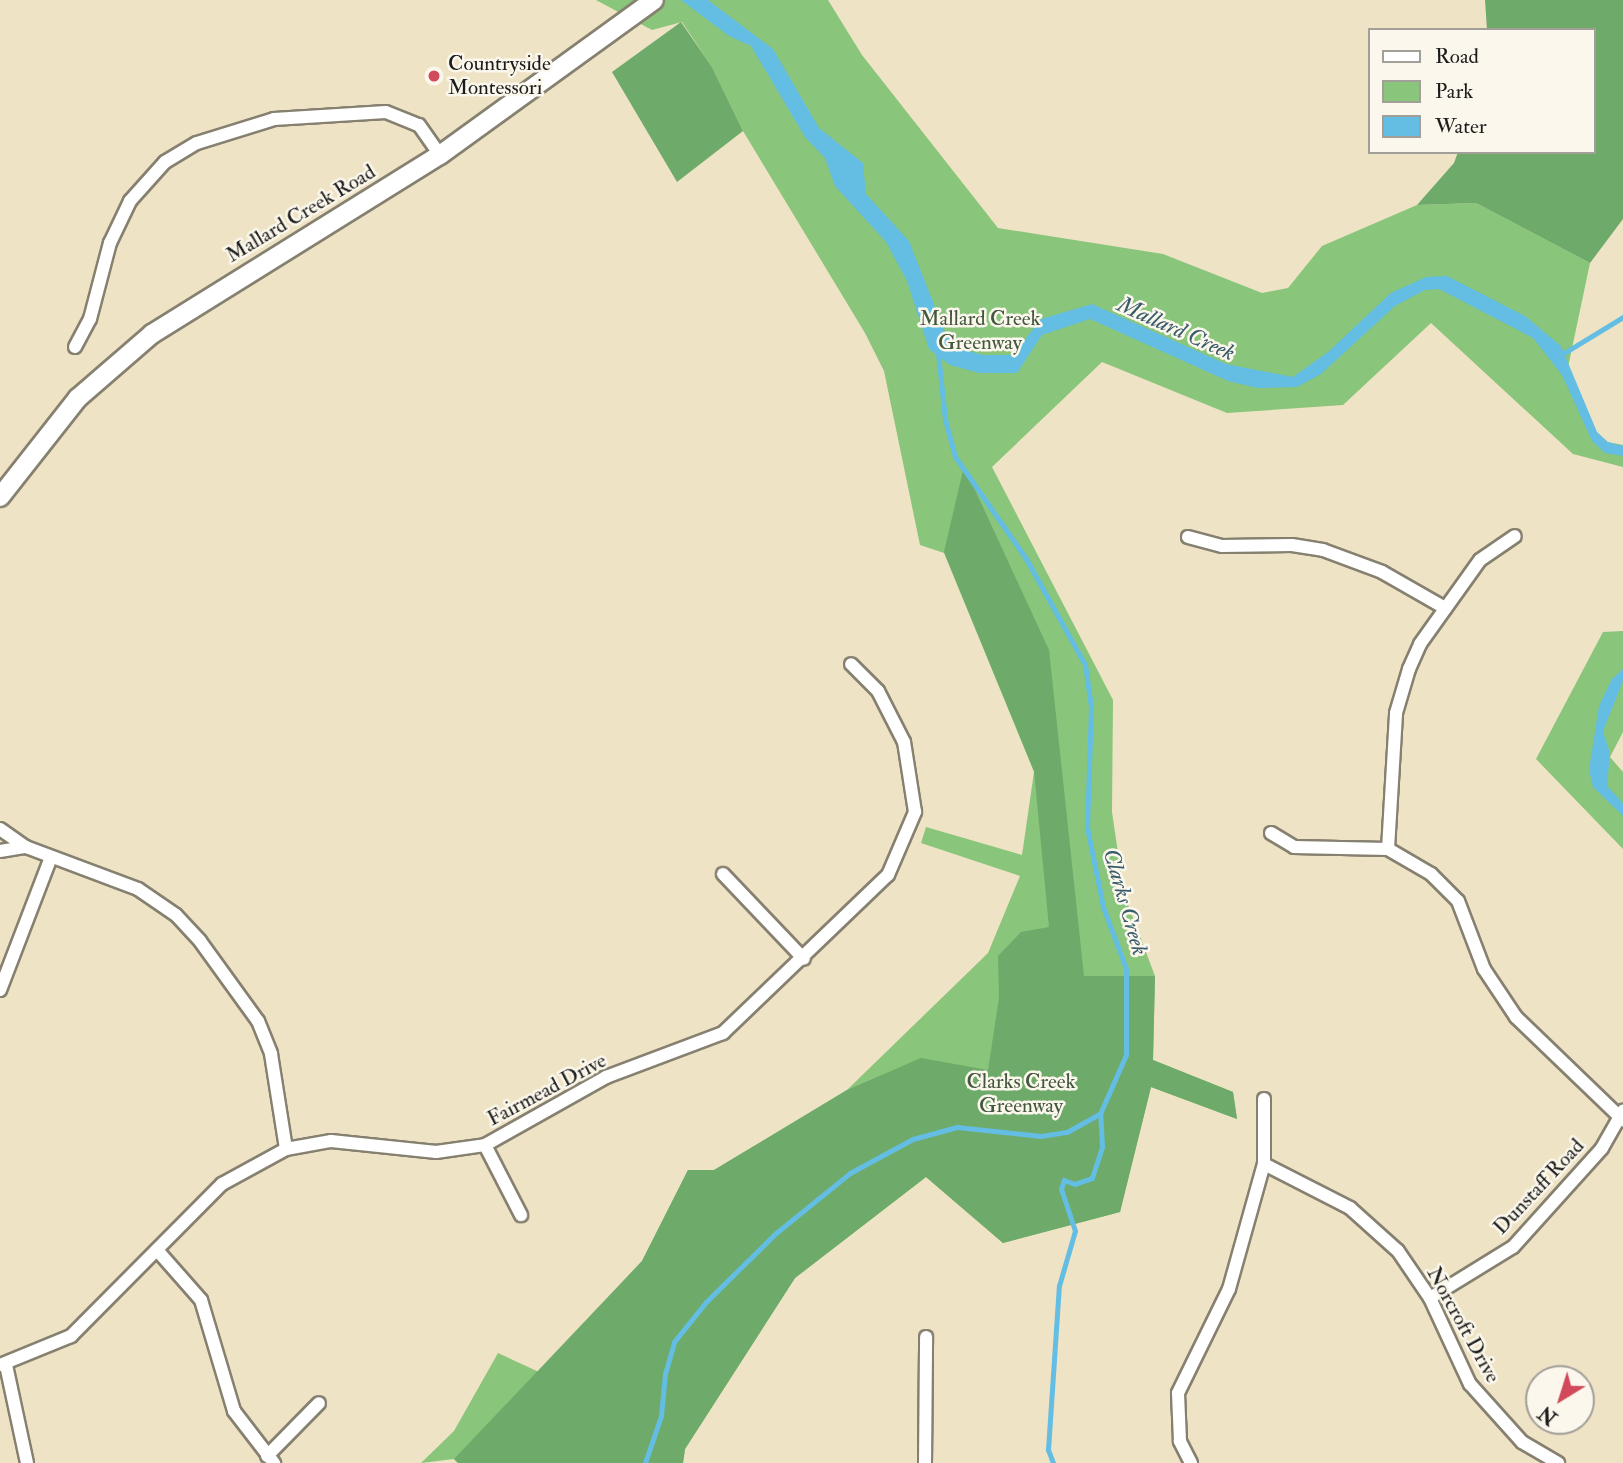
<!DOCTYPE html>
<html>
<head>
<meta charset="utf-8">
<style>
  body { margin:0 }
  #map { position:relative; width:1623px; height:1463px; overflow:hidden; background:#efe3c5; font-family:"IM FELL Double Pica",serif }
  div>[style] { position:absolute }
  .green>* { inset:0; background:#89c57a }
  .forest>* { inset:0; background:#6eaa6a }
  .water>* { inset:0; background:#64bde2 }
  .stream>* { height:4.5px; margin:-2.25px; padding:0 2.25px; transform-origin:2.25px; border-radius:2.25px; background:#64bde2 }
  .roads { filter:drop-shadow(2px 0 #868070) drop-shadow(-2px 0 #868070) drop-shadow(0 2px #868070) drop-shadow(0 -2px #868070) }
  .street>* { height:12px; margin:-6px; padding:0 6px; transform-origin:6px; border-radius:6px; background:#fff }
  .secondary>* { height:18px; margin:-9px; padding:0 9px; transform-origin:9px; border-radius:9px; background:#fff }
  .dots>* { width:19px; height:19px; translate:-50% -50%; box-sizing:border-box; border:4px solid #fbf7ec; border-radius:50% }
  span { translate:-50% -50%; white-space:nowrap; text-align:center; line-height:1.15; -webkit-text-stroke:5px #fbf7ec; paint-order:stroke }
  .poi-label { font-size:21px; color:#1c1c1c }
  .left { translate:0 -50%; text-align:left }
  .street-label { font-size:21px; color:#1c1c1c }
  .park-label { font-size:21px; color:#42573d }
  .water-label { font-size:23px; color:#395c6b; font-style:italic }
  .legend { position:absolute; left:1368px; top:28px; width:228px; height:126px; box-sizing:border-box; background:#fbf7ec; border:2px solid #a29f99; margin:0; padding:9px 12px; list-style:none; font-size:21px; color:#1c1c1c }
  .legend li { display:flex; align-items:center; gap:14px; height:35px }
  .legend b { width:35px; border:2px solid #a29f99 }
  .north { position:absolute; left:1525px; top:1365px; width:70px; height:70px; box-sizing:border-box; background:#fbf7ec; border:2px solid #a29f99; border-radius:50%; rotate:218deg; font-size:19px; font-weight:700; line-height:28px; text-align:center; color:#1c1c1c }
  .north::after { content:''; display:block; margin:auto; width:24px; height:32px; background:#d1495b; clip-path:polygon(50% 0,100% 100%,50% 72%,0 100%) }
</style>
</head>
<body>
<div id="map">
  <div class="green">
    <i style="clip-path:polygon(596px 0,828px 0,862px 55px,998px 228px,1163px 254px,1262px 293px,1288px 288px,1322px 246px,1417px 205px,1476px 203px,1590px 263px,1567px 372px,1597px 440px,1623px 445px,1623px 467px,1573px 454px,1431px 323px,1343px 405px,1227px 413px,1102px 362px,992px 467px,1113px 700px,1112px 812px,1124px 894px,1155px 976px,1153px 1060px,1233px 1092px,1237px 1119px,1151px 1087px,1120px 1212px,1003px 1243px,926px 1177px,795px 1278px,685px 1449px,683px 1463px,458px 1463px,454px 1459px,421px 1463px,454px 1431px,498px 1353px,539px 1372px,642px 1261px,688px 1170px,714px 1170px,847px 1090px,988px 953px,1020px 876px,921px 843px,926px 827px,1022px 855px,1034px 772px,944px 553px,920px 545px,884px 371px,865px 333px,743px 131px,712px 67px,682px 22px,652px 30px)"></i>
    <i style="clip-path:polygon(1623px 631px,1623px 732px,1610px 757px,1623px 772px,1623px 849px,1536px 759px,1603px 632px)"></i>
  </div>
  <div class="forest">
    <i style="clip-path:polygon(1485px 0,1623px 0,1623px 219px,1590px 263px,1476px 203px,1417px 205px,1454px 163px,1458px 152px,1593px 152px,1593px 30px,1487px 30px)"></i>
    <i style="clip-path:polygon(681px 22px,712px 67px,743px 131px,677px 182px,612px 72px)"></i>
    <i style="clip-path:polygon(964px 466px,1049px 650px,1084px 976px,1155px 976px,1153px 1060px,1233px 1092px,1237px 1119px,1151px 1087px,1120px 1212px,1003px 1243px,926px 1177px,795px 1278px,685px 1449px,683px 1463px,458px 1463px,454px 1459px,642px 1261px,688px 1170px,714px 1170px,847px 1090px,921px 1058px,988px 1070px,999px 998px,998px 956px,1021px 932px,1049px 927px,1034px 771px,944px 552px)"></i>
  </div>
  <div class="water">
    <i style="clip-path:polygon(681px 0,708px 0,773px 49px,819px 128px,863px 163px,866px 194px,909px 241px,945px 332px,958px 348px,983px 355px,1013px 355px,1041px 319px,1092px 304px,1226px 364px,1293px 377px,1328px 352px,1391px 293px,1426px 277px,1447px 276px,1525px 316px,1561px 346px,1597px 432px,1608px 442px,1623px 446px,1623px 456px,1605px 453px,1592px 441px,1562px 375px,1533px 338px,1439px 289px,1425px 290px,1395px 306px,1321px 374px,1297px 387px,1257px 388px,1228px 381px,1090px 319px,1042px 335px,1017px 373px,979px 373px,950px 365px,929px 349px,907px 281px,886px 242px,835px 186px,825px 158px,805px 137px,751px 46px,729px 36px)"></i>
    <i style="clip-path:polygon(1623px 669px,1623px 681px,1603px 731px,1610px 754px,1607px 786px,1623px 803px,1623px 816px,1593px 787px,1589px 770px,1599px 706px,1612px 679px)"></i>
  </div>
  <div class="stream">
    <i style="left:1561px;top:355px;width:73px;rotate:-31.5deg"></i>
    <i style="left:645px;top:1463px;width:50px;rotate:-71.2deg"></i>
    <i style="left:661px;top:1416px;width:42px;rotate:-84.6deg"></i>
    <i style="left:665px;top:1374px;width:33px;rotate:-74deg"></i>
    <i style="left:674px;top:1342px;width:51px;rotate:-51.3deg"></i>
    <i style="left:706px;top:1302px;width:98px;rotate:-44.6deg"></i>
    <i style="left:776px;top:1233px;width:95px;rotate:-39deg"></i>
    <i style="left:850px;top:1173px;width:72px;rotate:-28.4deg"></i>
    <i style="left:913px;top:1139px;width:46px;rotate:-15.3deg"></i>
    <i style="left:957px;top:1127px;width:84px;rotate:6.1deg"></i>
    <i style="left:1041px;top:1136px;width:26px;rotate:-9deg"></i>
    <i style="left:1067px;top:1132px;width:38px;rotate:-29deg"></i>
    <i style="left:1100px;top:1114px;width:64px;rotate:-66.2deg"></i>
    <i style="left:1126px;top:1055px;width:86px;rotate:-90deg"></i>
    <i style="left:1126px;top:969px;width:66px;rotate:-110.4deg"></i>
    <i style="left:1103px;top:907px;width:81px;rotate:-101.4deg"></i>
    <i style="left:1087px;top:828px;width:121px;rotate:-88.1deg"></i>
    <i style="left:1091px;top:707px;width:42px;rotate:-98.1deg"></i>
    <i style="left:1085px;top:665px;width:121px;rotate:-119.1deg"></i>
    <i style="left:1026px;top:559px;width:124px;rotate:-124.8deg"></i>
    <i style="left:955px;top:457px;width:38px;rotate:-105deg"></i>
    <i style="left:945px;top:420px;width:67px;rotate:-96deg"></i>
    <i style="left:1053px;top:1463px;width:14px;rotate:-111deg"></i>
    <i style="left:1048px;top:1450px;width:164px;rotate:-86.2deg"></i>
    <i style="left:1059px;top:1286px;width:57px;rotate:-73.8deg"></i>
    <i style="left:1075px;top:1231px;width:44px;rotate:-108.4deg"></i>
    <i style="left:1061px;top:1189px;width:9px;rotate:-72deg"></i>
    <i style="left:1064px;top:1180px;width:12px;rotate:20deg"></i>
    <i style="left:1075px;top:1184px;width:18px;rotate:-19deg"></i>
    <i style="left:1092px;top:1178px;width:33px;rotate:-72deg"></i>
    <i style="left:1102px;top:1147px;width:33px;rotate:-93deg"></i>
  </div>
  <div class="roads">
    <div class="street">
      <i style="left:75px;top:347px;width:32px;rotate:-62deg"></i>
      <i style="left:90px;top:319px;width:79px;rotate:-75.3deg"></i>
      <i style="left:110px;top:243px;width:47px;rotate:-64.5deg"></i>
      <i style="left:130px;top:201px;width:52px;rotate:-48.1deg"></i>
      <i style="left:165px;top:162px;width:37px;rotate:-31deg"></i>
      <i style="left:197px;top:143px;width:81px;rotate:-17.3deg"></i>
      <i style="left:274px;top:119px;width:112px;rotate:-3.6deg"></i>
      <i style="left:386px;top:112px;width:35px;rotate:22deg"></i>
      <i style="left:419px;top:125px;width:37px;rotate:55deg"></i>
      <i style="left:1188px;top:537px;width:35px;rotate:15deg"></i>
      <i style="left:1222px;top:546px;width:70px;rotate:-0.8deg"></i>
      <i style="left:1292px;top:545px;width:31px;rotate:9deg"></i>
      <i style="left:1323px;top:550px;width:63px;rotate:20.4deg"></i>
      <i style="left:1382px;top:572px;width:73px;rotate:29.7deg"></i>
      <i style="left:0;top:829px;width:32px;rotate:35deg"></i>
      <i style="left:26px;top:847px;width:120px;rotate:20.6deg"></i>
      <i style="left:138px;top:889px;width:46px;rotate:34.4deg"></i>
      <i style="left:176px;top:915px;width:35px;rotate:47deg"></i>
      <i style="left:200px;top:941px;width:99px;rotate:54.1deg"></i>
      <i style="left:258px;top:1021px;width:35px;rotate:68deg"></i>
      <i style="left:271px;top:1054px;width:96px;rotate:81deg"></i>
      <i style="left:1271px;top:833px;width:27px;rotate:31deg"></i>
      <i style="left:1294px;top:847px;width:94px;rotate:1.2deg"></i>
      <i style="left:1388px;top:849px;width:50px;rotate:30.2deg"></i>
      <i style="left:1431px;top:874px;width:38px;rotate:45deg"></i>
      <i style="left:1458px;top:901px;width:73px;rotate:69.1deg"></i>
      <i style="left:1484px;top:969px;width:58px;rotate:56.3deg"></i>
      <i style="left:1516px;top:1017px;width:149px;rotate:43.9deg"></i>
      <i style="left:1388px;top:849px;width:136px;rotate:-86.6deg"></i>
      <i style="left:1396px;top:713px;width:46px;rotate:-73.5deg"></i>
      <i style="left:1409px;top:669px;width:27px;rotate:-66deg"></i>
      <i style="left:1420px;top:644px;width:103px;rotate:-54.5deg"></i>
      <i style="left:1480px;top:560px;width:42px;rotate:-34.4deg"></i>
      <i style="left:0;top:851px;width:26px;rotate:-9deg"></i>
      <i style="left:723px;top:874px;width:117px;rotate:46.4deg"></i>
      <i style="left:0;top:990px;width:142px;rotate:-69deg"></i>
      <i style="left:485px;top:1145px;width:79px;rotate:62.8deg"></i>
      <i style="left:1264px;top:1164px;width:97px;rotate:27.1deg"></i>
      <i style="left:1350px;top:1208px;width:64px;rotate:41.9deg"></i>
      <i style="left:1398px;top:1251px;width:57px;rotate:55.8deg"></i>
      <i style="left:1430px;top:1298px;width:95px;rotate:65.1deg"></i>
      <i style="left:1470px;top:1384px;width:78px;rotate:48.1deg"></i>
      <i style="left:1522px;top:1442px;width:42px;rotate:30.3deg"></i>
      <i style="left:157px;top:1250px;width:67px;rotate:48.7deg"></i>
      <i style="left:201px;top:1300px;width:116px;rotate:73.4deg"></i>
      <i style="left:234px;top:1411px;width:66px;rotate:52.4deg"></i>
      <i style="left:1430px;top:1298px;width:97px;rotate:-31.6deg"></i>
      <i style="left:1513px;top:1247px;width:133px;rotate:-48deg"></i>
      <i style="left:1602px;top:1148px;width:43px;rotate:-60.4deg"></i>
      <i style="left:0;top:1365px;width:77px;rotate:-22.2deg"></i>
      <i style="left:71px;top:1336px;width:214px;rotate:-45.2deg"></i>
      <i style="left:222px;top:1184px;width:73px;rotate:-28.7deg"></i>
      <i style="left:286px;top:1149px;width:46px;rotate:-10.1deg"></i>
      <i style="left:331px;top:1141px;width:106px;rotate:6deg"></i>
      <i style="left:436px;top:1152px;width:49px;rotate:-8.1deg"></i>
      <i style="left:485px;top:1145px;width:139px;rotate:-29.3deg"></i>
      <i style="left:606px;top:1077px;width:125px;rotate:-20.6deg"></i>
      <i style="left:723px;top:1033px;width:228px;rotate:-43.8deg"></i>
      <i style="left:888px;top:875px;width:69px;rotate:-66.8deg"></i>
      <i style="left:915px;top:812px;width:71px;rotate:-98.9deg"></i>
      <i style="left:904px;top:742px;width:57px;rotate:-117deg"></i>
      <i style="left:878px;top:691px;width:38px;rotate:-135deg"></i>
      <i style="left:6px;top:1365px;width:100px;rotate:77.9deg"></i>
      <i style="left:267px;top:1456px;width:74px;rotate:-45.5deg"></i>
      <i style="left:925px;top:1463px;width:126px;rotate:-89.5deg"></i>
      <i style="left:1191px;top:1463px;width:25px;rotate:-117deg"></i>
      <i style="left:1180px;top:1441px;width:48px;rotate:-92.4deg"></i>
      <i style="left:1178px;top:1393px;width:116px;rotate:-63.9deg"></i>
      <i style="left:1229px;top:1289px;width:130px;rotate:-74.4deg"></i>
      <i style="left:1264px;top:1164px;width:65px;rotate:-90deg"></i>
    </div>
    <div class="secondary">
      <i style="left:0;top:497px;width:126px;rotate:-51.8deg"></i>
      <i style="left:78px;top:398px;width:98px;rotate:-40.9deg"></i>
      <i style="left:152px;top:334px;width:339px;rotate:-31.9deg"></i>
      <i style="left:440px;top:155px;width:264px;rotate:-35.9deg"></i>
    </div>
  </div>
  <div class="dots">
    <i style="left:434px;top:76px;background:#d1495b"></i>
  </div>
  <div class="poi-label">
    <span class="left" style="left:448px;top:76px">Countryside<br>Montessori</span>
  </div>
  <div class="street-label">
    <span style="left:301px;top:214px;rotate:-31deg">Mallard Creek Road</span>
    <span style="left:547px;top:1090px;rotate:-28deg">Fairmead Drive</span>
    <span style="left:1539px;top:1187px;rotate:-47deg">Dunstaff Road</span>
    <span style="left:1463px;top:1325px;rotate:61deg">Norcroft Drive</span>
  </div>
  <div class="park-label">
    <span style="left:980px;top:331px">Mallard Creek<br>Greenway</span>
    <span style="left:1021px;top:1094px">Clarks Creek<br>Greenway</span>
  </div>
  <div class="water-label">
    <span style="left:1176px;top:329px;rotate:24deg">Mallard Creek</span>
    <span style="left:1125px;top:902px;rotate:74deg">Clarks Creek</span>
  </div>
  <ul class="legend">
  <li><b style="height:9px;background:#fff"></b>Road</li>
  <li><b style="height:19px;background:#89c57a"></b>Park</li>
  <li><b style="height:19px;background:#64bde2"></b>Water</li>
  </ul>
  <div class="north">N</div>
</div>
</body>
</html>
